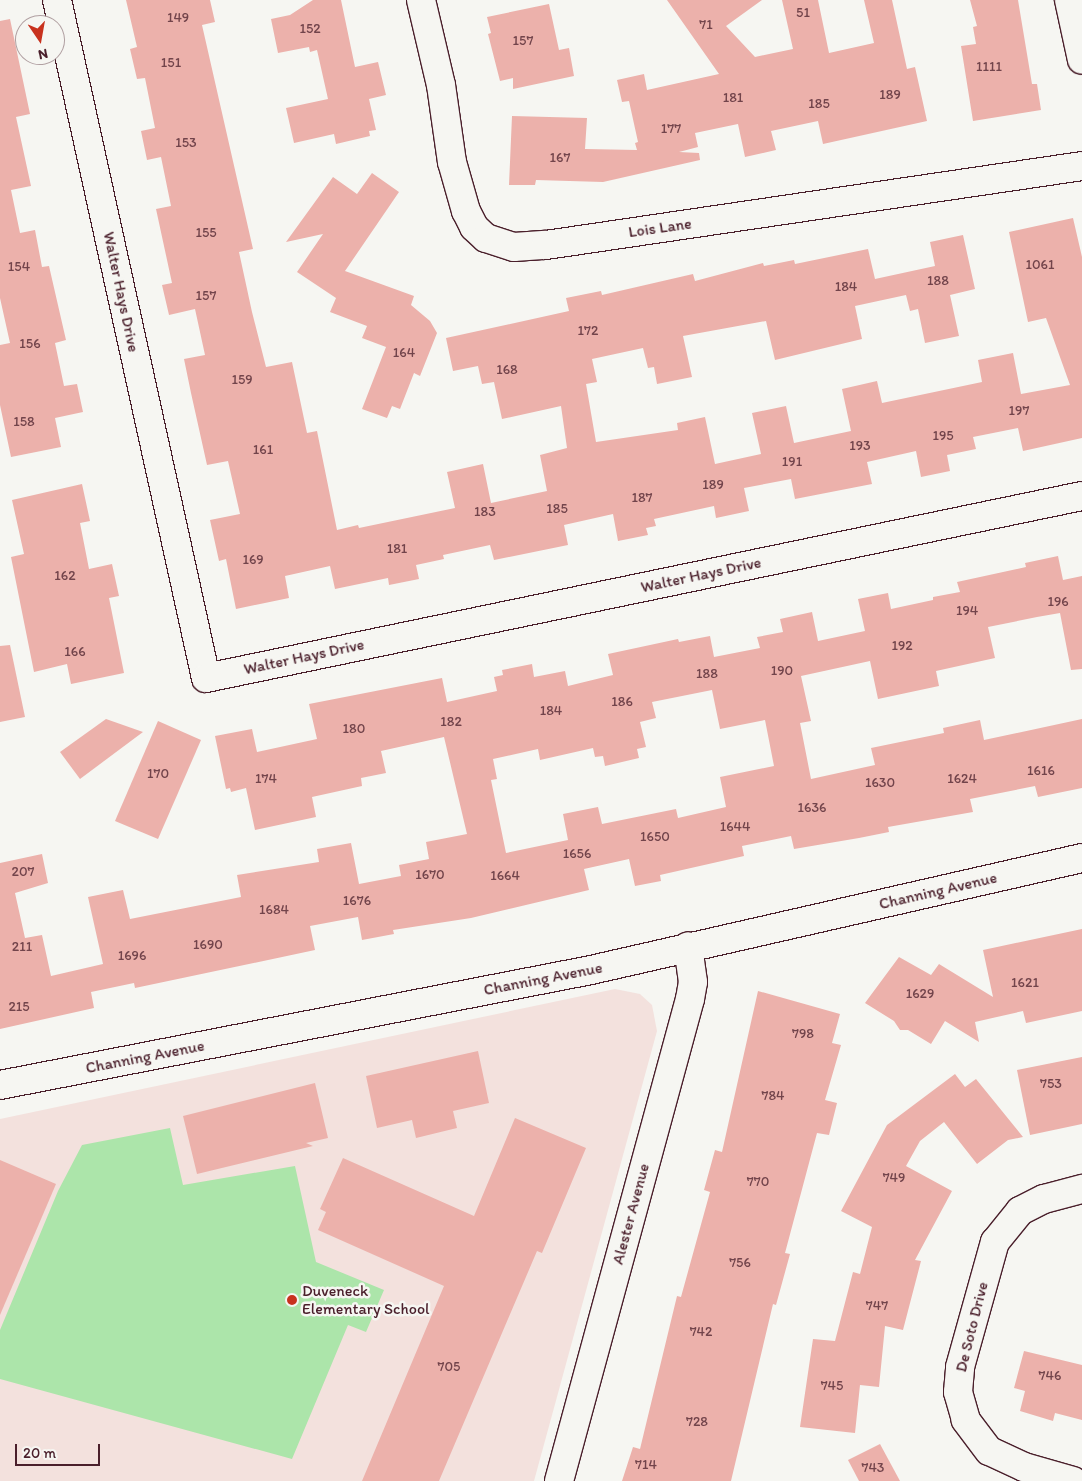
<!DOCTYPE html>
<html>
<head>
<meta charset="utf-8">
<style>
  body { margin:0 }
  #map { position:relative; width:1082px; height:1481px; overflow:hidden; background:#f6f6f2; font-family:Itim,sans-serif }
  div>[style] { position:absolute }
  .built>* { inset:0; background:#f3e1dd }
  .green>* { inset:0; background:#ace5aa }
  .building>* { inset:0; background:#ecb1ab }
  .roads { filter:drop-shadow(1px 0 #4a1f2b) drop-shadow(-1px 0 #4a1f2b) drop-shadow(0 1px #4a1f2b) drop-shadow(0 -1px #4a1f2b) }
  .street>* { height:28px; margin:-14px; padding:0 14px; transform-origin:14px; border-radius:14px; background:#f6f6f2 }
  .secondary>* { height:28px; margin:-14px; padding:0 14px; transform-origin:14px; border-radius:14px; background:#f6f6f2 }
  .dots>* { width:14px; height:14px; translate:-50% -50%; box-sizing:border-box; border:2px solid #f6f6f2; border-radius:50% }
  span { translate:-50% -50%; white-space:nowrap; text-align:center; line-height:1.15; -webkit-text-stroke:5px #f6f6f2; paint-order:stroke }
  .number-label { font-size:14px; color:#72444b }
  .number-label span { -webkit-text-stroke-width:0 }
  .street-label { font-size:16px; color:#4a1f2b }
  .poi-label { font-size:16px; color:#4a1f2b }
  .left { translate:0 -50%; text-align:left }
  .north { position:absolute; left:15px; top:15px; width:50px; height:50px; box-sizing:border-box; background:#f6f6f2; border:1px solid #b1a0a2; border-radius:50%; rotate:168deg; font-size:14px; font-weight:700; line-height:20px; text-align:center; color:#4a1f2b }
  .north::after { content:''; display:block; margin:auto; width:18px; height:22px; background:#c8321e; clip-path:polygon(50% 0,100% 100%,50% 72%,0 100%) }
  .scale { position:absolute; left:15px; top:1444px; width:85px; height:22px; box-sizing:border-box; border:2px solid #4a1f2b; border-top:0; padding-left:6px; font-size:15px; line-height:18px; white-space:nowrap; color:#4a1f2b; -webkit-text-stroke:4px #f6f6f2; paint-order:stroke }
</style>
</head>
<body>
<div id="map">
  <div class="built">
    <i style="clip-path:polygon(615px 989px,640px 994px,652px 1005px,657px 1031px,534px 1481px,0 1481px,0 1119px)"></i>
  </div>
  <div class="green">
    <i style="clip-path:polygon(170px 1128px,183px 1185px,295px 1166px,316px 1262px,384px 1290px,366px 1332px,348px 1325px,292px 1459px,0 1379px,0 1330px,58px 1191px,82px 1145px)"></i>
  </div>
  <div class="building">
    <i style="clip-path:polygon(126px 0,210px 0,215px 22px,202px 25px,253px 249px,239px 252px,252px 312px,266px 367px,292px 362px,307px 433px,317px 431px,337px 530px,358px 525px,359px 528px,455px 508px,447px 472px,483px 464px,491px 503px,547px 491px,540px 455px,567px 448px,561px 406px,502px 419px,494px 382px,482px 384px,478px 366px,453px 371px,446px 338px,569px 311px,566px 298px,601px 291px,602px 295px,693px 274px,695px 281px,763px 263px,764px 266px,794px 260px,795px 264px,868px 249px,875px 279px,935px 266px,930px 242px,963px 235px,975px 289px,950px 295px,959px 336px,925px 343px,918px 309px,910px 311px,906px 295px,855px 306px,862px 339px,775px 360px,766px 321px,683px 336px,692px 377px,657px 384px,654px 367px,648px 368px,643px 348px,592px 359px,597px 382px,586px 384px,596px 442px,678px 430px,677px 423px,705px 417px,715px 464px,761px 454px,752px 413px,786px 406px,794px 443px,851px 431px,842px 389px,877px 381px,882px 403px,982px 382px,978px 360px,1013px 353px,1021px 394px,1070px 385px,1046px 318px,1028px 322px,1009px 232px,1073px 218px,1082px 257px,1082px 438px,1023px 451px,1018px 428px,973px 437px,976px 449px,947px 455px,950px 471px,921px 477px,916px 451px,867px 462px,872px 484px,795px 499px,791px 479px,744px 488px,749px 511px,716px 518px,714px 506px,654px 519px,656px 526px,646px 528px,648px 535px,618px 541px,613px 514px,564px 525px,568px 545px,494px 560px,490px 545px,443px 555px,444px 559px,416px 565px,419px 579px,389px 585px,388px 578px,335px 589px,330px 566px,285px 576px,289px 598px,236px 609px,226px 559px,219px 561px,210px 520px,240px 514px,228px 461px,207px 465px,191px 393px,184px 359px,205px 355px,195px 309px,169px 315px,162px 285px,172px 283px,156px 209px,171px 206px,161px 157px,147px 160px,141px 131px,155px 128px,145px 78px,137px 79px,130px 49px,137px 47px)"></i>
    <i style="clip-path:polygon(313px 0,341px 0,355px 67px,378px 62px,386px 95px,369px 99px,376px 130px,369px 131px,370px 136px,336px 144px,334px 134px,294px 143px,286px 108px,328px 99px,317px 50px,310px 52px,309px 47px,278px 53px,271px 19px,290px 15px)"></i>
    <i style="clip-path:polygon(667px 0,762px 0,726px 26px,755px 57px,793px 49px,782px 0,818px 0,829px 53px,874px 43px,864px 0,892px 0,907px 69px,915px 67px,927px 121px,823px 144px,818px 121px,771px 131px,776px 150px,745px 157px,738px 124px,695px 133px,698px 147px,679px 152px,699px 153px,700px 160px,603px 182px,536px 180px,535px 185px,509px 185px,512px 116px,587px 118px,585px 149px,637px 150px,635px 143px,638px 142px,629px 101px,622px 102px,617px 80px,644px 74px,647px 90px,719px 74px)"></i>
    <i style="clip-path:polygon(970px 0,1018px 0,1032px 84px,1037px 84px,1041px 110px,973px 121px,961px 46px,976px 44px,973px 27px,977px 26px)"></i>
    <i style="clip-path:polygon(549px 4px,559px 50px,569px 48px,574px 76px,513px 89px,513px 78px,500px 81px,488px 34px,491px 33px,487px 17px)"></i>
    <i style="clip-path:polygon(10px 19px,30px 114px,16px 117px,31px 186px,11px 190px,20px 233px,35px 230px,42px 267px,49px 266px,66px 340px,55px 343px,64px 386px,77px 384px,83px 412px,55px 418px,61px 447px,11px 457px,0 405px,0 345px,10px 343px,0 298px,0 21px)"></i>
    <i style="clip-path:polygon(372px 173px,399px 192px,345px 271px,414px 296px,411px 305px,430px 321px,437px 333px,420px 376px,414px 373px,400px 409px,392px 406px,387px 418px,362px 409px,386px 347px,362px 338px,367px 326px,330px 312px,336px 298px,297px 272px,323px 234px,286px 242px,333px 177px,357px 194px)"></i>
    <i style="clip-path:polygon(82px 484px,90px 521px,80px 523px,89px 569px,112px 564px,119px 596px,109px 598px,124px 673px,71px 684px,67px 664px,34px 672px,11px 557px,24px 554px,12px 500px)"></i>
    <i style="clip-path:polygon(evenodd,1058px 556px,1063px 580px,1082px 576px,1082px 669px,1071px 670px,1060px 613px,1037px 617px,988px 627px,995px 658px,936px 671px,939px 686px,878px 699px,870px 661px,801px 676px,811px 721px,800px 723px,811px 779px,875px 765px,871px 748px,944px 733px,943px 728px,980px 720px,984px 740px,1082px 719px,1082px 788px,1038px 797px,1035px 786px,970px 799px,973px 812px,888px 827px,889px 832px,859px 838px,794px 849px,791px 836px,742px 846px,744px 856px,660px 875px,661px 881px,635px 886px,629px 859px,584px 869px,589px 890px,471px 918px,393px 930px,394px 934px,362px 940px,358px 917px,310px 926px,315px 950px,135px 988px,134px 983px,91px 992px,94px 1008px,0 1029px,0 863px,42px 854px,48px 883px,15px 893px,25px 938px,42px 935px,51px 976px,103px 964px,88px 897px,123px 890px,130px 919px,241px 897px,237px 875px,319px 862px,317px 849px,351px 843px,359px 884px,401px 876px,399px 865px,429px 859px,426px 842px,467px 834px,444px 737px,381px 751px,386px 773px,361px 778px,362px 786px,312px 797px,316px 817px,255px 830px,246px 788px,231px 792px,230px 788px,226px 789px,215px 736px,252px 729px,257px 752px,317px 739px,309px 704px,442px 678px,447px 702px,497px 691px,494px 677px,503px 675px,502px 670px,532px 664px,534px 677px,565px 671px,568px 686px,613px 675px,608px 654px,678px 639px,679px 642px,710px 636px,714px 657px,760px 648px,757px 637px,783px 632px,780px 619px,812px 612px,818px 641px,865px 631px,858px 599px,888px 593px,891px 609px,933px 600px,933px 597px,960px 592px,957px 582px,1026px 567px,1025px 563px,1058px 556px,712px 690px,720px 729px,765px 720px,774px 766px,720px 777px,726px 807px,678px 818px,676px 809px,602px 824px,598px 807px,563px 814px,568px 840px,506px 853px,491px 780px,497px 779px,493px 759px,538px 749px,540px 760px,593px 748px,595px 757px,603px 756px,605px 766px,639px 758px,637px 749px,646px 747px,640px 722px,656px 718px,652px 702px,712px 690px)"></i>
    <i style="clip-path:polygon(10px 645px,25px 717px,0 722px,0 646px)"></i>
    <i style="clip-path:polygon(106px 719px,143px 732px,80px 779px,60px 752px)"></i>
    <i style="clip-path:polygon(158px 721px,201px 740px,158px 839px,115px 821px)"></i>
    <i style="clip-path:polygon(1082px 929px,1082px 1011px,1026px 1023px,1023px 1011px,975px 1022px,979px 1042px,945px 1021px,931px 1044px,908px 1030px,900px 1030px,894px 1021px,865px 1003px,899px 957px,931px 975px,939px 964px,993px 997px,983px 950px)"></i>
    <i style="clip-path:polygon(758px 991px,840px 1014px,832px 1043px,841px 1045px,825px 1100px,837px 1103px,829px 1135px,817px 1133px,785px 1253px,790px 1254px,776px 1305px,773px 1304px,731px 1481px,622px 1481px,633px 1447px,640px 1449px,677px 1296px,681px 1297px,710px 1192px,704px 1190px,715px 1150px,722px 1152px)"></i>
    <i style="clip-path:polygon(478px 1051px,489px 1103px,453px 1111px,457px 1128px,416px 1138px,412px 1120px,377px 1128px,366px 1076px)"></i>
    <i style="clip-path:polygon(1082px 1057px,1082px 1124px,1030px 1135px,1017px 1070px)"></i>
    <i style="clip-path:polygon(955px 1074px,965px 1087px,976px 1079px,1023px 1137px,1008px 1140px,977px 1164px,944px 1122px,920px 1141px,906px 1166px,952px 1191px,915px 1260px,921px 1261px,903px 1330px,885px 1326px,879px 1387px,860px 1385px,855px 1433px,800px 1427px,813px 1339px,835px 1341px,853px 1272px,860px 1274px,872px 1227px,841px 1211px,887px 1125px)"></i>
    <i style="clip-path:polygon(315px 1083px,328px 1138px,306px 1143px,313px 1146px,197px 1174px,183px 1116px)"></i>
    <i style="clip-path:polygon(515px 1118px,586px 1148px,542px 1253px,537px 1251px,439px 1481px,362px 1481px,444px 1286px,318px 1230px,326px 1212px,320px 1209px,343px 1158px,474px 1216px)"></i>
    <i style="clip-path:polygon(0 1160px,56px 1184px,0 1315px)"></i>
    <i style="clip-path:polygon(1024px 1351px,1082px 1365px,1082px 1420px,1055px 1413px,1053px 1421px,1020px 1411px,1025px 1391px,1014px 1388px)"></i>
    <i style="clip-path:polygon(880px 1444px,900px 1481px,859px 1481px,848px 1460px)"></i>
  </div>
  <div class="roads">
    <div class="street">
      <i style="left:57px;top:0;width:694px;rotate:77.61deg"></i>
      <i style="left:206px;top:678px;width:895px;rotate:-11.74deg"></i>
      <i style="left:421px;top:0;width:87px;rotate:76.8deg"></i>
      <i style="left:441px;top:85px;width:78px;rotate:81.9deg"></i>
      <i style="left:452px;top:162px;width:51px;rotate:74.1deg"></i>
      <i style="left:466px;top:211px;width:18px;rotate:63deg"></i>
      <i style="left:474px;top:227px;width:16px;rotate:43deg"></i>
      <i style="left:486px;top:238px;width:29px;rotate:18deg"></i>
      <i style="left:514px;top:247px;width:32px;rotate:-4deg"></i>
      <i style="left:546px;top:245px;width:542px;rotate:-8.38deg"></i>
      <i style="left:1069px;top:0;width:61px;rotate:77.8deg"></i>
      <i style="left:559px;top:1481px;width:499px;rotate:-74.8deg"></i>
      <i style="left:690px;top:999px;width:17px;rotate:-80deg"></i>
      <i style="left:693px;top:982px;width:36px;rotate:-98deg"></i>
      <i style="left:1073px;top:1481px;width:51px;rotate:-164.1deg"></i>
      <i style="left:1024px;top:1467px;width:38px;rotate:-155deg"></i>
      <i style="left:989px;top:1451px;width:39px;rotate:-127deg"></i>
      <i style="left:966px;top:1420px;width:29px;rotate:-106deg"></i>
      <i style="left:958px;top:1392px;width:25px;rotate:-85deg"></i>
      <i style="left:960px;top:1367px;width:130px;rotate:-74.4deg"></i>
      <i style="left:995px;top:1242px;width:40px;rotate:-51deg"></i>
      <i style="left:1020px;top:1211px;width:27px;rotate:-27deg"></i>
      <i style="left:1044px;top:1199px;width:39px;rotate:-15deg"></i>
    </div>
    <div class="secondary">
      <i style="left:0;top:1085px;width:602px;rotate:-11.01deg"></i>
      <i style="left:591px;top:970px;width:504px;rotate:-12.85deg"></i>
    </div>
  </div>
  <div class="dots">
    <i style="left:292px;top:1300px;background:#c8321e"></i>
  </div>
  <div class="number-label">
    <span style="left:803px;top:13px">51</span>
    <span style="left:178px;top:18px">149</span>
    <span style="left:706px;top:25px">71</span>
    <span style="left:310px;top:29px">152</span>
    <span style="left:523px;top:41px">157</span>
    <span style="left:171px;top:63px">151</span>
    <span style="left:989px;top:67px">1111</span>
    <span style="left:890px;top:95px">189</span>
    <span style="left:733px;top:98px">181</span>
    <span style="left:819px;top:104px">185</span>
    <span style="left:671px;top:129px">177</span>
    <span style="left:186px;top:143px">153</span>
    <span style="left:560px;top:158px">167</span>
    <span style="left:206px;top:233px">155</span>
    <span style="left:1040px;top:265px">1061</span>
    <span style="left:19px;top:267px">154</span>
    <span style="left:938px;top:281px">188</span>
    <span style="left:846px;top:287px">184</span>
    <span style="left:206px;top:296px">157</span>
    <span style="left:588px;top:331px">172</span>
    <span style="left:30px;top:344px">156</span>
    <span style="left:404px;top:353px">164</span>
    <span style="left:507px;top:370px">168</span>
    <span style="left:242px;top:380px">159</span>
    <span style="left:1019px;top:411px">197</span>
    <span style="left:24px;top:422px">158</span>
    <span style="left:943px;top:436px">195</span>
    <span style="left:860px;top:446px">193</span>
    <span style="left:263px;top:450px">161</span>
    <span style="left:792px;top:462px">191</span>
    <span style="left:713px;top:485px">189</span>
    <span style="left:642px;top:498px">187</span>
    <span style="left:557px;top:509px">185</span>
    <span style="left:485px;top:512px">183</span>
    <span style="left:397px;top:549px">181</span>
    <span style="left:253px;top:560px">169</span>
    <span style="left:65px;top:576px">162</span>
    <span style="left:1058px;top:602px">196</span>
    <span style="left:967px;top:611px">194</span>
    <span style="left:902px;top:646px">192</span>
    <span style="left:75px;top:652px">166</span>
    <span style="left:782px;top:671px">190</span>
    <span style="left:707px;top:674px">188</span>
    <span style="left:622px;top:702px">186</span>
    <span style="left:551px;top:711px">184</span>
    <span style="left:451px;top:722px">182</span>
    <span style="left:354px;top:729px">180</span>
    <span style="left:1041px;top:771px">1616</span>
    <span style="left:158px;top:774px">170</span>
    <span style="left:266px;top:779px">174</span>
    <span style="left:962px;top:779px">1624</span>
    <span style="left:880px;top:783px">1630</span>
    <span style="left:812px;top:808px">1636</span>
    <span style="left:735px;top:827px">1644</span>
    <span style="left:655px;top:837px">1650</span>
    <span style="left:577px;top:854px">1656</span>
    <span style="left:23px;top:872px">207</span>
    <span style="left:430px;top:875px">1670</span>
    <span style="left:505px;top:876px">1664</span>
    <span style="left:357px;top:901px">1676</span>
    <span style="left:274px;top:910px">1684</span>
    <span style="left:208px;top:945px">1690</span>
    <span style="left:22px;top:947px">211</span>
    <span style="left:132px;top:956px">1696</span>
    <span style="left:1025px;top:983px">1621</span>
    <span style="left:920px;top:994px">1629</span>
    <span style="left:19px;top:1007px">215</span>
    <span style="left:803px;top:1034px">798</span>
    <span style="left:1051px;top:1084px">753</span>
    <span style="left:773px;top:1096px">784</span>
    <span style="left:894px;top:1178px">749</span>
    <span style="left:758px;top:1182px">770</span>
    <span style="left:740px;top:1263px">756</span>
    <span style="left:877px;top:1306px">747</span>
    <span style="left:701px;top:1332px">742</span>
    <span style="left:449px;top:1367px">705</span>
    <span style="left:1050px;top:1376px">746</span>
    <span style="left:832px;top:1386px">745</span>
    <span style="left:697px;top:1422px">728</span>
    <span style="left:646px;top:1465px">714</span>
    <span style="left:873px;top:1468px">743</span>
  </div>
  <div class="street-label">
    <span style="left:660px;top:228px;rotate:-8deg">Lois Lane</span>
    <span style="left:121px;top:292px;rotate:78deg">Walter Hays Drive</span>
    <span style="left:701px;top:575px;rotate:-12deg">Walter Hays Drive</span>
    <span style="left:304px;top:657px;rotate:-12deg">Walter Hays Drive</span>
    <span style="left:938px;top:891px;rotate:-13deg">Channing Avenue</span>
    <span style="left:543px;top:979px;rotate:-11deg">Channing Avenue</span>
    <span style="left:145px;top:1057px;rotate:-11deg">Channing Avenue</span>
    <span style="left:631px;top:1214px;rotate:-75deg">Alester Avenue</span>
    <span style="left:972px;top:1327px;rotate:-76deg">De Soto Drive</span>
  </div>
  <div class="poi-label">
    <span class="left" style="left:302px;top:1300px">Duveneck<br>Elementary School</span>
  </div>
  <div class="north">N</div>
  <div class="scale">20 m</div>
</div>
</body>
</html>
